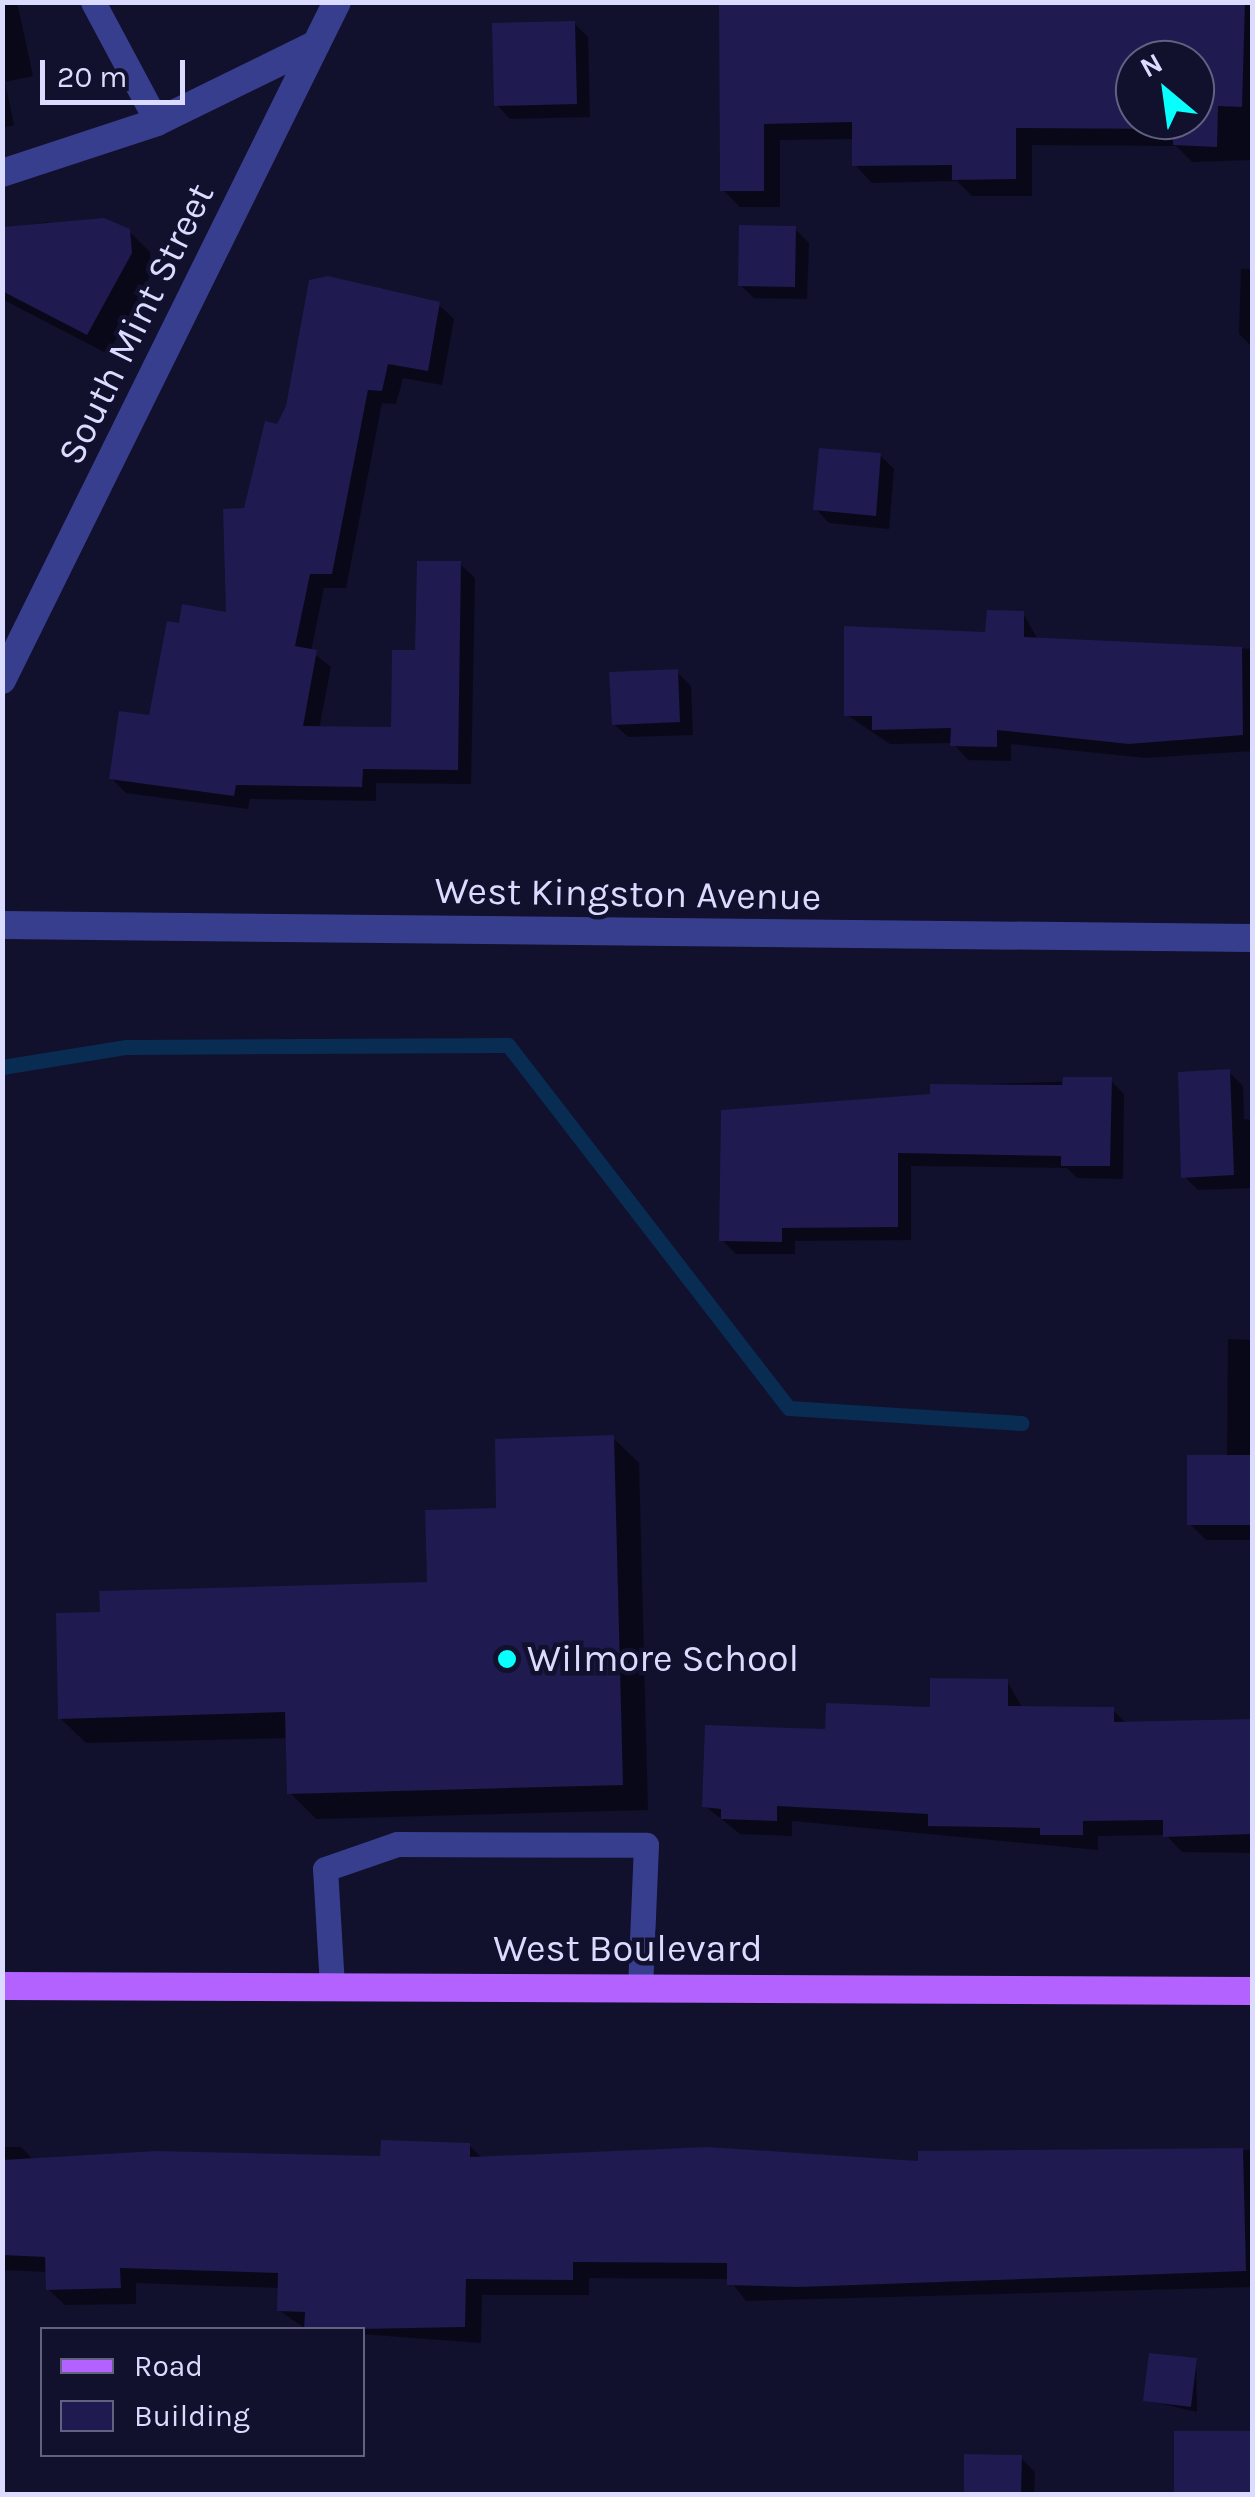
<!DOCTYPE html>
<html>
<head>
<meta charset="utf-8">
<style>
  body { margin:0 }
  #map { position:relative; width:1255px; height:2497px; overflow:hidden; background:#11102d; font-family:Karla,sans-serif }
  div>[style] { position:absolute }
  .shadow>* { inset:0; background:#0007 }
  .stream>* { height:15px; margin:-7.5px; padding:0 7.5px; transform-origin:7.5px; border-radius:7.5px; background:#092c52 }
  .building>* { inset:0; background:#1f1a4f }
  .service>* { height:25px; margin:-12.5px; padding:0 12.5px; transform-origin:12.5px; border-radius:12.5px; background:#383e8e }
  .minor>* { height:28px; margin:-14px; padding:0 14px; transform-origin:14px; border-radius:14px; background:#383e8e }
  .tertiary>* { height:28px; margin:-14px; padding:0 14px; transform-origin:14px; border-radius:14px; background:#383e8e }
  .primary>* { height:28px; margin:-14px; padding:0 14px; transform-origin:14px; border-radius:14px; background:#b462ff }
  .dots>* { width:28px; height:28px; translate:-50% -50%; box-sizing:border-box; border:5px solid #11102d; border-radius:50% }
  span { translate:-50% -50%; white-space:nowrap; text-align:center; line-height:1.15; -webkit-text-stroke:9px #11102d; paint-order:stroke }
  .street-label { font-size:38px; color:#dbdbff }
  .poi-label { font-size:38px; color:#dbdbff }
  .left { translate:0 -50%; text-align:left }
  .frame { position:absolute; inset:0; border:5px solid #dbdbff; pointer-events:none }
  .legend { position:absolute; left:40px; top:2327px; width:325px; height:130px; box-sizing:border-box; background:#11102d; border:2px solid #626181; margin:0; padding:12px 18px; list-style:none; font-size:30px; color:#dbdbff }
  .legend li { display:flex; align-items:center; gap:20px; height:50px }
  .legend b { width:50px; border:2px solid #626181 }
  .north { position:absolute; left:1115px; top:40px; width:100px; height:100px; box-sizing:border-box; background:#11102d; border:2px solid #626181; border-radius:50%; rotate:331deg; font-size:28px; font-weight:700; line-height:40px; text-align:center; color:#dbdbff }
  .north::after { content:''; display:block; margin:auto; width:35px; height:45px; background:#07fffd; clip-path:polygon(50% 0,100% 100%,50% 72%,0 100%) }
  .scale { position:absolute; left:40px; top:60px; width:145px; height:45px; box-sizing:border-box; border:5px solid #dbdbff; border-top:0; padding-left:12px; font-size:30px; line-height:35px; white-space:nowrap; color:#dbdbff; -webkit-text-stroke:8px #11102d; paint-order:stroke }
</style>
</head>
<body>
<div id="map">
  <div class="shadow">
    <i style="clip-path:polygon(2px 2px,17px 2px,33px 76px,5px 82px,14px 125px,2px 128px)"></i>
    <i style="clip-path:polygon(evenodd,1252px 2px,1252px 160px,1192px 162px,1176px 146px,1032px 145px,1032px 196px,972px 196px,957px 181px,872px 183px,855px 165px,855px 139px,780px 140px,780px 207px,740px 207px,723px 190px,722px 7px,1252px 2px,1135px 60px,1195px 60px,1195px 120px,1135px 120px,1135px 60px)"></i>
    <i style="clip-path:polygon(574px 23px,588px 37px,590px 117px,510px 119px,497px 105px)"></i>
    <i style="clip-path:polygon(48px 222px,61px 235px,129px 231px,150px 252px,151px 274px,108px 354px,2px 299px,2px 229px)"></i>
    <i style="clip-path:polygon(795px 229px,809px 243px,807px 299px,754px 298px,740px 285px)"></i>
    <i style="clip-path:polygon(1241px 269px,1252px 269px,1252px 347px,1239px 334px)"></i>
    <i style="clip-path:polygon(439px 305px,454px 319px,442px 385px,403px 378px,396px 404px,382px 403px,346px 588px,324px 588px,311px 651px,331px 667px,319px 729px,393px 730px,460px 564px,475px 578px,471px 784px,376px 783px,376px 801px,250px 799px,248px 809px,126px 793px,112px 779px,151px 718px,181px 626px,228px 615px,246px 511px,278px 426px)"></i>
    <i style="clip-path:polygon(880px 455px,894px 469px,889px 529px,829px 523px,816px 509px)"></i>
    <i style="clip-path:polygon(1023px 613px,1038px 640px,1252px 649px,1252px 751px,1146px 758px,1011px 744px,1011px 761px,968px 760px,953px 743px,890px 744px,847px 715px)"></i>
    <i style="clip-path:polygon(677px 672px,691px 686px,693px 735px,628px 737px,614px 724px)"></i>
    <i style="clip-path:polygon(1229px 1072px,1243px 1086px,1244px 1119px,1252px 1120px,1252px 1188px,1198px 1190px,1184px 1176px)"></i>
    <i style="clip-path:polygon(1110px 1080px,1124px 1094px,1123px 1179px,1077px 1178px,1067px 1168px,911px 1166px,911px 1240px,795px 1241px,795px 1254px,736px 1254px,722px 1240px,933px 1097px,933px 1086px)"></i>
    <i style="clip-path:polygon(1228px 1339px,1252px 1340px,1252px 1540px,1206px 1540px,1190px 1524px,1227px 1458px)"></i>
    <i style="clip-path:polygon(613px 1438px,639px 1463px,648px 1810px,316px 1819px,290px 1793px,288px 1738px,86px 1743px,60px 1718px,102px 1614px,430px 1585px,499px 1511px)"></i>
    <i style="clip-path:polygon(1007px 1681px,1023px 1709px,1113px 1710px,1127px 1724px,1252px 1721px,1252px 1853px,1182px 1852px,1166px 1835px,1098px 1836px,1098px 1850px,792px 1821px,792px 1836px,740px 1834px,705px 1806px,828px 1731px,932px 1709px)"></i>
    <i style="clip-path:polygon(469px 2145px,483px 2159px,920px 2163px,920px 2153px,1252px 2150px,1252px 2287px,746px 2301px,729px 2279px,589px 2278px,589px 2295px,482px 2295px,481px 2343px,307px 2330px,279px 2310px,280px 2288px,136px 2283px,136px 2304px,65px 2305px,48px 2289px,48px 2272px,2px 2270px,2px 2147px,21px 2147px,35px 2161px,383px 2159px)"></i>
    <i style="clip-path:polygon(1196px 2361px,1197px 2412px,1146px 2400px)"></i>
    <i style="clip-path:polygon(1252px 2433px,1252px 2494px,1176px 2494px,1177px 2434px)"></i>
    <i style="clip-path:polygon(967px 2457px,1021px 2458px,1035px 2472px,1034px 2494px,966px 2494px)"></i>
  </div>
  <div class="stream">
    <i style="left:2px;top:1067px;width:126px;rotate:-9.2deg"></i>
    <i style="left:126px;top:1047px;width:382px;rotate:-0.3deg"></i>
    <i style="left:508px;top:1045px;width:459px;rotate:52.3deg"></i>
    <i style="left:789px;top:1408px;width:233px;rotate:3.7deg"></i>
  </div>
  <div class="building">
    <i style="clip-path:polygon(evenodd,1245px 2px,1242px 107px,1218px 106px,1217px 147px,1173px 145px,1173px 129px,1016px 128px,1016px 179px,952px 180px,952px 165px,852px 166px,852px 122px,764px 124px,764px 191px,720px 191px,719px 4px,1245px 2px,1135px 60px,1195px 60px,1195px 120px,1135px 120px,1135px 60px)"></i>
    <i style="clip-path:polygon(575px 21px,577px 104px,494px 106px,492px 23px)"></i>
    <i style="clip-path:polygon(104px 218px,130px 229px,132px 253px,87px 335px,2px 291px,2px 227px)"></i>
    <i style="clip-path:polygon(739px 225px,796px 226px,795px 287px,738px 286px)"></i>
    <i style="clip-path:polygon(328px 276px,440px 302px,428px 371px,388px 364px,382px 391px,368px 390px,332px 574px,310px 574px,295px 646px,317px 650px,303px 726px,391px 727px,392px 650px,415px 650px,417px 561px,461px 561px,458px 770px,363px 769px,362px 787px,236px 785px,234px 796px,109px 779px,119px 711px,149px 715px,167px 621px,179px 623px,182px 604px,226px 612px,223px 509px,244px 508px,265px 421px,277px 424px,286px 406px,309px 280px)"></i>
    <i style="clip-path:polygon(819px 448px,881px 453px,876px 516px,813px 510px)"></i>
    <i style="clip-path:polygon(987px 610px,1024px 611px,1024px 637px,1242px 647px,1243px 735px,1129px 744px,997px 730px,997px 747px,950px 746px,951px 728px,872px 730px,872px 716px,844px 716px,844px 626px,985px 632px)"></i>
    <i style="clip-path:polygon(678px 669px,680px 722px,612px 725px,609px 672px)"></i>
    <i style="clip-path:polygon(1230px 1069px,1234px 1175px,1181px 1178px,1178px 1072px)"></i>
    <i style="clip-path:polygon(1063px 1077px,1112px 1077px,1110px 1166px,1061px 1166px,1061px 1156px,898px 1153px,898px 1227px,782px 1228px,782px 1242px,719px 1241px,721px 1110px,930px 1094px,930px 1084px,1062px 1085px)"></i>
    <i style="clip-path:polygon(614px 1435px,623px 1785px,287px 1794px,285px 1712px,58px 1719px,56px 1613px,100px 1612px,99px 1591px,427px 1582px,425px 1510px,496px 1508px,495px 1439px)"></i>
    <i style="clip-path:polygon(1187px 1455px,1252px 1455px,1252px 1525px,1187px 1525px)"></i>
    <i style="clip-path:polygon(930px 1678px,1008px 1679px,1008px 1706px,1114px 1707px,1114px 1722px,1252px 1719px,1252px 1834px,1163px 1837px,1163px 1820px,1083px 1821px,1083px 1835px,1040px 1835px,1040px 1828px,928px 1826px,928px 1814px,777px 1806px,777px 1821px,721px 1819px,721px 1809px,702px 1807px,705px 1725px,825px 1729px,826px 1703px,930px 1707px)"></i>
    <i style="clip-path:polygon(381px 2140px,470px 2143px,470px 2157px,708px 2147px,918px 2161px,918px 2151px,1243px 2148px,1246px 2271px,799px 2287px,727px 2285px,727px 2263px,573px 2262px,573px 2280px,466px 2279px,465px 2327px,304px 2330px,305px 2312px,277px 2311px,278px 2273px,120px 2268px,121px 2288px,46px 2290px,45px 2257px,2px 2255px,2px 2160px,156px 2151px,380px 2156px)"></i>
    <i style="clip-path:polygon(1149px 2353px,1197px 2358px,1191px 2407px,1143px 2401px)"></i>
    <i style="clip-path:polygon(1174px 2431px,1252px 2431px,1252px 2494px,1174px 2494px)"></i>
    <i style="clip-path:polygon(964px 2454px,1022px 2455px,1021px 2494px,964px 2494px)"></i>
  </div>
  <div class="service">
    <i style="left:93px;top:2px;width:136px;rotate:61.9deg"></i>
    <i style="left:332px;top:1986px;width:117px;rotate:-93.4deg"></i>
    <i style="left:325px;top:1869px;width:76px;rotate:-19.1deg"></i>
    <i style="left:397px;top:1844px;width:249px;rotate:0.2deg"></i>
    <i style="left:646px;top:1845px;width:141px;rotate:92.4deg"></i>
  </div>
  <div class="minor">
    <i style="left:2px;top:173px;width:163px;rotate:-18.2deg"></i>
    <i style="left:157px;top:122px;width:177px;rotate:-26.1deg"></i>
    <i style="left:2px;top:925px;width:1250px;rotate:0.6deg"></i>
  </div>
  <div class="tertiary">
    <i style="left:2px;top:680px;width:756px;rotate:-63.71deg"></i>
  </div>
  <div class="primary">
    <i style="left:2px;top:1986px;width:1250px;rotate:0.23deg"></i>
  </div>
  <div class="dots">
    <i style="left:507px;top:1659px;background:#07fffd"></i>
  </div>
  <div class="street-label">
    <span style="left:136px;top:324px;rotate:-64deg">South Mint Street</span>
    <span style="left:628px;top:894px;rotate:1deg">West Kingston Avenue</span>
    <span style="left:628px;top:1949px">West Boulevard</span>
  </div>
  <div class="poi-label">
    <span class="left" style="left:527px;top:1659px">Wilmore School</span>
  </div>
  <div class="frame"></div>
  <ul class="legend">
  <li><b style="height:12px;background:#b462ff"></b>Road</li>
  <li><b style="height:28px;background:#1f1a4f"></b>Building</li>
  </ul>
  <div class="north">N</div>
  <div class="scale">20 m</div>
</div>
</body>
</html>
